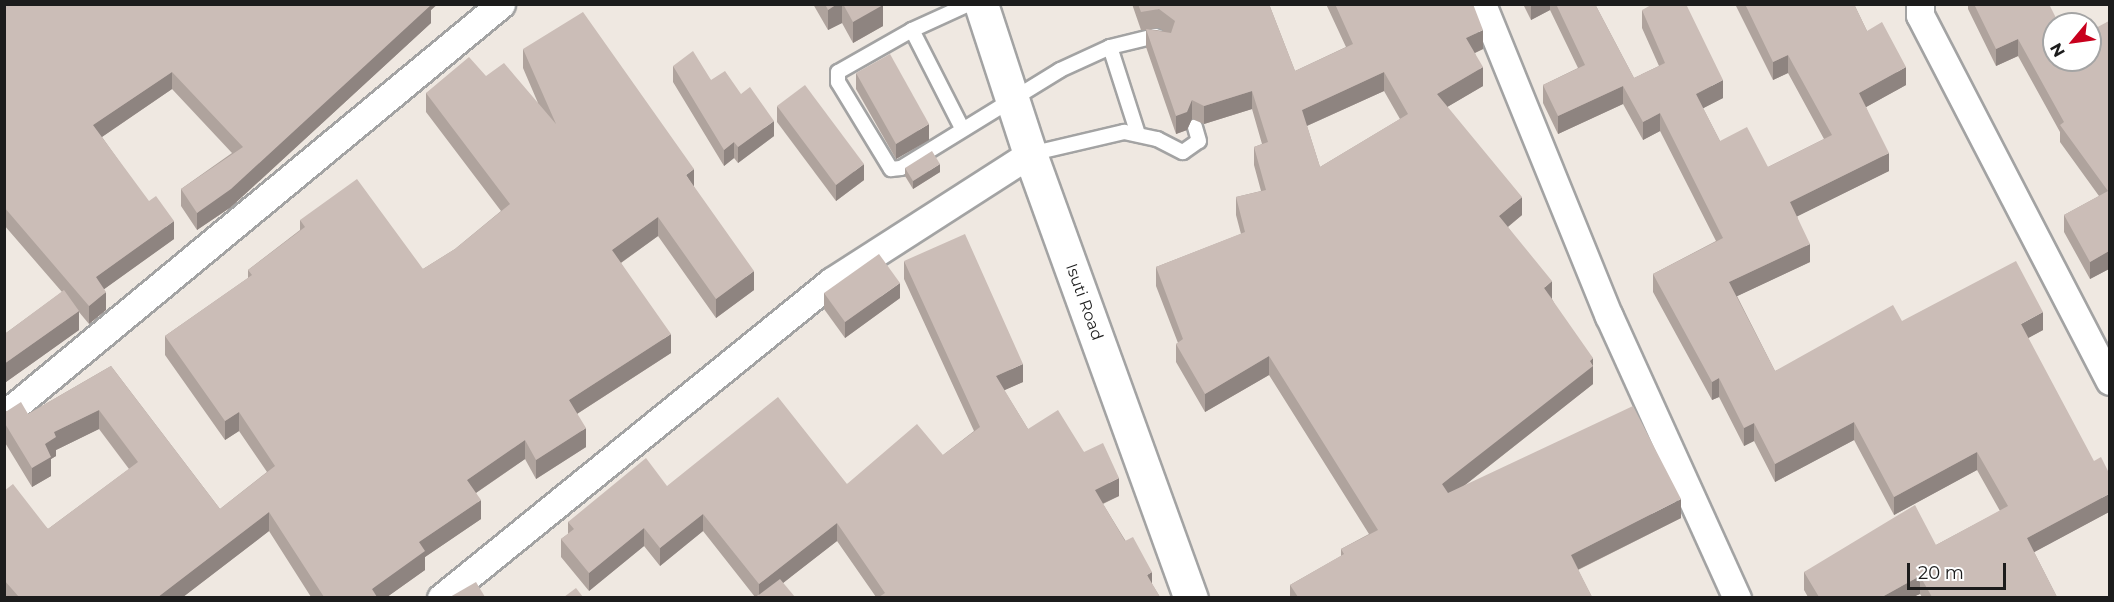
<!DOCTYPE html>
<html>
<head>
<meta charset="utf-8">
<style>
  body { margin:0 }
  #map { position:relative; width:2114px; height:602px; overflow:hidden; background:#efe8e1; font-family:Montserrat,sans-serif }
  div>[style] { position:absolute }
  .roads { filter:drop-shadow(2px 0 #a3a3a3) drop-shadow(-2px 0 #a3a3a3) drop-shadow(0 2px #a3a3a3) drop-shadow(0 -2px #a3a3a3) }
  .service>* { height:14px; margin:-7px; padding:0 7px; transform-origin:7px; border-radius:7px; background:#fff }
  .minor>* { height:27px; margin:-13.5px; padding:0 13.5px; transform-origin:13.5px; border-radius:13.5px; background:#fff }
  .tertiary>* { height:33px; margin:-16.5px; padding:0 16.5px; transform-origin:16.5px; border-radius:16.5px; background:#fff }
  .wall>* { inset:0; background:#afa39d }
  .shaded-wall>* { inset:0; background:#8e8480 }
  .building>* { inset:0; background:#cbbdb7 }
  span { translate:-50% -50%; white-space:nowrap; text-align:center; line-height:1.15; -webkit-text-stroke:6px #fff; paint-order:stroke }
  .street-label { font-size:16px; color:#1c1c1c }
  .frame { position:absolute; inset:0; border:6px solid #1c1c1c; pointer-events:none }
  .north { position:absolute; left:2042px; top:12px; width:60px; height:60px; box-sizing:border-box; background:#fff; border:2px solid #a4a4a4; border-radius:50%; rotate:241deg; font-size:16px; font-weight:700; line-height:24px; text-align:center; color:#1c1c1c }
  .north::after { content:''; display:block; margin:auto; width:21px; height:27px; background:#c8001d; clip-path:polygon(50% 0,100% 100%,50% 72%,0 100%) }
  .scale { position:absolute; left:1907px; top:563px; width:99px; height:27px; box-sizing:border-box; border:3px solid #1c1c1c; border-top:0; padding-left:8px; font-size:18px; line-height:21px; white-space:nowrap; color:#1c1c1c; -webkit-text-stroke:4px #fff; paint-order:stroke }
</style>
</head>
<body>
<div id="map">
  <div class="roads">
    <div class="service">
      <i style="left:969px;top:4px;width:63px;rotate:155.5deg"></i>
      <i style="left:912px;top:30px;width:85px;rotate:150.4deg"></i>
      <i style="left:838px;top:72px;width:10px;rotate:90deg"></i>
      <i style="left:838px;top:82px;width:102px;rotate:58.7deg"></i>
      <i style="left:891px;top:169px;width:10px;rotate:-6deg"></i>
      <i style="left:901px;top:168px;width:187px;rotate:-31.6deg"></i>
      <i style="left:1060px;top:70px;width:55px;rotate:-24.7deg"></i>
      <i style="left:1110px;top:47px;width:46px;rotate:-13.7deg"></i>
      <i style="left:1155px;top:36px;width:9px;rotate:18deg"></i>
      <i style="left:912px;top:30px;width:110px;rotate:63deg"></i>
      <i style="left:1110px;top:47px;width:91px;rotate:72.2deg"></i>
      <i style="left:1030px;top:154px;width:97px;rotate:-13.2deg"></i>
      <i style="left:1124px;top:132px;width:34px;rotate:12deg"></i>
      <i style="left:1157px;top:139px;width:29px;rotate:27deg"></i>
      <i style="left:1183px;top:152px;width:19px;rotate:-35deg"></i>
      <i style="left:1199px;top:141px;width:15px;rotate:-106deg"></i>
    </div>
    <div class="minor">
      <i style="left:1482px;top:4px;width:337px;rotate:67.9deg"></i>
      <i style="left:1609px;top:316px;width:310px;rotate:65.6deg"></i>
      <i style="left:1920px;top:4px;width:11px;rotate:90deg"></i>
      <i style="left:1920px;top:15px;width:412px;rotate:62.6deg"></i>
      <i style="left:4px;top:415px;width:645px;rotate:-39.59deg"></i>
      <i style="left:441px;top:598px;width:503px;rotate:-39.03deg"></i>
      <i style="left:832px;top:281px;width:235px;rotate:-32.7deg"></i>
    </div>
    <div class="tertiary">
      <i style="left:981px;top:4px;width:158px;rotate:71.9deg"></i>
      <i style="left:1030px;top:154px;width:472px;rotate:70.1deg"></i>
    </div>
  </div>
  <div class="wall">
    <i style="clip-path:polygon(4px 4px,41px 6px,437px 5px,431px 10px,431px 23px,231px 207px,197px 230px,181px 206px,181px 189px,232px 153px,172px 89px,102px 137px,174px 239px,104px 289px,106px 310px,89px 324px,79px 312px,79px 330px,6px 382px,6px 393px,4px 394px,4px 330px,6px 333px,62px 292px,4px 225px)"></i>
    <i style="clip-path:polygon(813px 4px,885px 4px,883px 5px,883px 26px,853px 43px,842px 23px,828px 30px)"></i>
    <i style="clip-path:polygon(evenodd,1132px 4px,1269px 4px,1295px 71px,1346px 47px,1326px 4px,1462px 4px,1483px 49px,1475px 53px,1483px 86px,1447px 107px,1522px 215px,1508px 227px,1552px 299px,1593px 377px,1593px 384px,1464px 486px,1681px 518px,1578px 570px,1592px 597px,1290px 597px,1290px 585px,1341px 556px,1341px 549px,1369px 534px,1269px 375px,1205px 412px,1176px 362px,1176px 344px,1178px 343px,1156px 286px,1156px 267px,1241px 234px,1236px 215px,1236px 197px,1261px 191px,1254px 165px,1254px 147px,1262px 144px,1252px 109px,1204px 124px,1192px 119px,1187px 130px,1176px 134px,1146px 47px,1146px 30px,1141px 30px,1132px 4px,1159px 28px,1164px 31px,1149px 29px,1159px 28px,1132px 4px,1384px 91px,1400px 119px,1320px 167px,1307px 126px,1384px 91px)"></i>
    <i style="clip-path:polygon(1523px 4px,1595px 4px,1634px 78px,1659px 66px,1642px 28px,1642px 10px,1723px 98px,1703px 108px,1720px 141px,1768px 167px,1824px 139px,1788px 73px,1773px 80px,1735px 4px,1854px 4px,1867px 31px,1906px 85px,1866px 107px,1889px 171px,1797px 216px,1810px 262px,1737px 296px,1775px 371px,1902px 321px,2043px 330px,2028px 338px,2109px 512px,2034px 552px,2057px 597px,1922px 597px,1920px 594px,1913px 597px,1808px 597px,1804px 590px,1804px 572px,1936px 545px,2000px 511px,1977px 470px,1894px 515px,1854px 440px,1775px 482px,1754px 441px,1744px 446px,1719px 397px,1712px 400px,1653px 292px,1653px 274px,1716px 241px,1660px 131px,1643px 140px,1623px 104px,1558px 134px,1543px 103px,1543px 85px,1578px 68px,1550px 10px,1531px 20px)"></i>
    <i style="clip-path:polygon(1968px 4px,2049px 4px,2054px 60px,2109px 21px,2109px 269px,2090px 279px,2064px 232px,2064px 215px,2099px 196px,2060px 142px,2060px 132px,2018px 56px,1996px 66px,1968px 9px)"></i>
    <i style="clip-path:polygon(523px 49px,694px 187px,754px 290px,716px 318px,658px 236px,621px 263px,671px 353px,577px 414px,586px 447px,536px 479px,525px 459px,476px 493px,481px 519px,425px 557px,425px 570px,387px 597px,311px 597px,269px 531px,183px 597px,4px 597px,4px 491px,48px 529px,129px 469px,99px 429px,56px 450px,56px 456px,51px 459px,51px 476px,32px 487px,4px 441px,4px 411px,28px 414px,111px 366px,220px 509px,267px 472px,239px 431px,225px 440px,165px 355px,165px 336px,248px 278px,248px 270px,300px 230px,300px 220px,423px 269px,455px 249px,501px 211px,426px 112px,426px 93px,486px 76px,538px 103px,523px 68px)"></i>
    <i style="clip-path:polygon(673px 66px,711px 80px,774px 136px,738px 163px,734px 158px,724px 166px,673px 82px)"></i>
    <i style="clip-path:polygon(856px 73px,929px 140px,896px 159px,856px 89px)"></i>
    <i style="clip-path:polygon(777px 106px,864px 180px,836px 201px,777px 122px)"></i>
    <i style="clip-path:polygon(905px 168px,940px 172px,913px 189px,905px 176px)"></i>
    <i style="clip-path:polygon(904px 261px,1023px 382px,1004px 390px,1028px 429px,1084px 452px,1119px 496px,1103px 504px,1160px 597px,876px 597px,837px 541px,783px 583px,755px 597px,703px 531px,660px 566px,644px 546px,589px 591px,561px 557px,561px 539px,568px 534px,568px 522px,667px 486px,847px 484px,943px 455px,974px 431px,904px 279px)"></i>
    <i style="clip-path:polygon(824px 293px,900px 298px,845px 338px,824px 309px)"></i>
  </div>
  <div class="shaded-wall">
    <i style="clip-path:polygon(425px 4px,437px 4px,431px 10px,431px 23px,231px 207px,197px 230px,197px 213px)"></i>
    <i style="clip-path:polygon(837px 4px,842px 4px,842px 23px,828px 30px,828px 10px)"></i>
    <i style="clip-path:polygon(874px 4px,885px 4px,883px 5px,883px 26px,853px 43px,853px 22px)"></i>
    <i style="clip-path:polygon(1531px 4px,1550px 4px,1550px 10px,1531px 20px)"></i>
    <i style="clip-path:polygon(1483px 30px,1483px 49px,1466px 57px,1466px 38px)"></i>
    <i style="clip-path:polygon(2018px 39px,2018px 56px,1996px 66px,1996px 49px)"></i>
    <i style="clip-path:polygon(1788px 55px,1788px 73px,1773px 80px,1773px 62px)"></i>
    <i style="clip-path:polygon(1483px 67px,1483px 86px,1437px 113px,1437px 94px)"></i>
    <i style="clip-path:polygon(1906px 67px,1906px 85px,1859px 111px,1859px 93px)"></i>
    <i style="clip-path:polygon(172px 72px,172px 89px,93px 143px,93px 125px)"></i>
    <i style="clip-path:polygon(1384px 72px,1384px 91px,1302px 128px,1302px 110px)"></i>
    <i style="clip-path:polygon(1723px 80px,1723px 98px,1696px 112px,1696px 94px)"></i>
    <i style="clip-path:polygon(1623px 86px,1623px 104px,1558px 134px,1558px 116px)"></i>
    <i style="clip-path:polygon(1252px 91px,1252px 109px,1204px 124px,1204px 106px)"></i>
    <i style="clip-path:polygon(1192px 100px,1192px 119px,1187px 130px,1176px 134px,1176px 116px)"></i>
    <i style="clip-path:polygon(1660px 113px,1660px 131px,1643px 140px,1643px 122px)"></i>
    <i style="clip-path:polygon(774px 121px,774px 136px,738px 163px,738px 147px)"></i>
    <i style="clip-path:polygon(929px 124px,929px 140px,896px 159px,896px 144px)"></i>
    <i style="clip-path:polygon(734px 142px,734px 158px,724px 166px,724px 150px)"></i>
    <i style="clip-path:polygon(1889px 153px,1889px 171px,1790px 220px,1790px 202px)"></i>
    <i style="clip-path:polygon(864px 164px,864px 180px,836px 201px,836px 185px)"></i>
    <i style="clip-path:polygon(940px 164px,940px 172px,913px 189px,913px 181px)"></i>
    <i style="clip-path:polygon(694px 169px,694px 188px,686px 175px)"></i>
    <i style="clip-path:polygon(1522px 197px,1522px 215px,1499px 234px,1499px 216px)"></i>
    <i style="clip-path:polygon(658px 217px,658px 236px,612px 269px,612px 250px)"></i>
    <i style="clip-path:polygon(174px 221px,174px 239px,96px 295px,96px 277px)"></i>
    <i style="clip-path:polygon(1810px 244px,1810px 262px,1729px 300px,1729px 282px)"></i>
    <i style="clip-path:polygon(2109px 251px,2109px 269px,2090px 279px,2090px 262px)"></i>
    <i style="clip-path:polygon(754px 271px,754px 290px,716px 318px,716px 299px)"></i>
    <i style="clip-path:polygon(1552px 281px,1552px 299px,1544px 288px)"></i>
    <i style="clip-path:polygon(900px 283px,900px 298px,845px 338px,845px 322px)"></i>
    <i style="clip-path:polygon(106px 292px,106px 310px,89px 324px,89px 306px)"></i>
    <i style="clip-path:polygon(79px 311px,79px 330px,6px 382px,6px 393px,4px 394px,4px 364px)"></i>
    <i style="clip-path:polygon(2043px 312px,2043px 330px,2021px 342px,2021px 324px)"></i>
    <i style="clip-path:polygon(671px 334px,671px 353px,569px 419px,569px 400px)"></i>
    <i style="clip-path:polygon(1269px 356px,1269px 375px,1205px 412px,1205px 394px)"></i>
    <i style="clip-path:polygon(1593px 358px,1593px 384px,1442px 503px,1442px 484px)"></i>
    <i style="clip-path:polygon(1023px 364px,1023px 382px,996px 394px,996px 376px)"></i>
    <i style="clip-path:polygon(1719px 378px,1719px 397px,1712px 400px,1712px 382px)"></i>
    <i style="clip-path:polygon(99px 410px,99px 429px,56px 450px,56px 456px,51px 459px,51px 476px,32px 487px,32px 468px,45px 444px,54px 432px)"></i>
    <i style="clip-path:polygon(239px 412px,239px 431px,225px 440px,225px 421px)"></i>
    <i style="clip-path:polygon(1854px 422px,1854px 440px,1775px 482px,1775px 464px)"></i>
    <i style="clip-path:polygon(1754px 423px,1754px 441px,1744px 446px,1744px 428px)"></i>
    <i style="clip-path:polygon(586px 428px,586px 447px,536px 479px,536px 460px)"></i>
    <i style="clip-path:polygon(525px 440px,525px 459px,467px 499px,467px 480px)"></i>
    <i style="clip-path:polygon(1977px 452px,1977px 470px,1894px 515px,1894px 497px)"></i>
    <i style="clip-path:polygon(1119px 478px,1119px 496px,1095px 507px,1095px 490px)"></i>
    <i style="clip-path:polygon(2109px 494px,2109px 512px,2027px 556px,2027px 538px)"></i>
    <i style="clip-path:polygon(1681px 499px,1681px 518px,1571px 573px,1571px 555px)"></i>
    <i style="clip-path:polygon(481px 500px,481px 519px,425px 557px,425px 570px,387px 597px,372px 597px,372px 589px,419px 542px)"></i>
    <i style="clip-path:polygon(269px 512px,269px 531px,183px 597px,158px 597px)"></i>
    <i style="clip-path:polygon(703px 514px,703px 531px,660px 566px,660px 548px)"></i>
    <i style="clip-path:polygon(837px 523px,837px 541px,765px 597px,759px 597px,759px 584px)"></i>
    <i style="clip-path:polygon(644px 528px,644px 546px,589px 591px,589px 573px)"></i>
    <i style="clip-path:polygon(1152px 572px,1152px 590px,1147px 575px)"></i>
    <i style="clip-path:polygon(1920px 576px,1920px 594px,1913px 597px,1882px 597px)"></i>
  </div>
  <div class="building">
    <i style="clip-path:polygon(4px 4px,40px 4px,41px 6px,51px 6px,53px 4px,431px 5px,231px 189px,197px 213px,181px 189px,243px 147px,172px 72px,93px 125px,149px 201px,156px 196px,174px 221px,96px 277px,106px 292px,89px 306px,4px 207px)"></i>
    <i style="clip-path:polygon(825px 4px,837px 4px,828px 10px)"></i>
    <i style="clip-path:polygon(843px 4px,883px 4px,883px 5px,853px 22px)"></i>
    <i style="clip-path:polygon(evenodd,1138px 4px,1269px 4px,1295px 71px,1353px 44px,1335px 4px,1462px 4px,1462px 5px,1473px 4px,1483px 30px,1466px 38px,1483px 67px,1437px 94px,1522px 197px,1499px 216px,1552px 281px,1544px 288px,1593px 358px,1590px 361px,1593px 366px,1442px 484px,1448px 493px,1633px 406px,1681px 499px,1571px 555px,1592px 597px,1298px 597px,1290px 585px,1344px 554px,1341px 549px,1378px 530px,1269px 356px,1205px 394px,1176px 344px,1183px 339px,1156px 267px,1245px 232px,1236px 197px,1266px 190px,1254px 147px,1268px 142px,1252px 91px,1204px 106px,1192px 100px,1187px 112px,1176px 116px,1146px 29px,1171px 33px,1175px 21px,1159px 9px,1141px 12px,1138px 4px,1384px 72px,1408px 114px,1320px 167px,1302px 110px,1384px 72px)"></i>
    <i style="clip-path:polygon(1556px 4px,1595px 4px,1634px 78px,1665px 63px,1642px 10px,1653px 4px,1686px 4px,1723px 80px,1696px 94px,1720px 141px,1747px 127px,1768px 167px,1832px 135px,1788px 55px,1773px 62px,1745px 4px,1854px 4px,1867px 31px,1882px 22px,1906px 67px,1859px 93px,1889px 153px,1790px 202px,1810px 244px,1729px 282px,1775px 371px,1893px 305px,1902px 321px,2016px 261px,2043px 312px,2021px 324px,2094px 461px,2101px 457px,2109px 473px,2109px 494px,2027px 538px,2057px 597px,1932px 597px,1920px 576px,1882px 597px,1819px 597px,1804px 572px,1915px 505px,1936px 545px,2008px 506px,1977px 452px,1894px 497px,1854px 422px,1775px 464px,1754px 423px,1744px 428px,1719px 378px,1712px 382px,1653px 274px,1723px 238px,1660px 113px,1643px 122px,1623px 86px,1558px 116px,1543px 85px,1585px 65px)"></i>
    <i style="clip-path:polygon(1974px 4px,2049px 4px,2059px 24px,2054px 24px,2054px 60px,2090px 60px,2090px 31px,2109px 21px,2109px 251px,2090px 262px,2064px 215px,2108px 191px,2060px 125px,2064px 122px,2018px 39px,1996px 49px)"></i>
    <i style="clip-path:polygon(583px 12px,694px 169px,686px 175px,754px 271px,716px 299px,658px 217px,612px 250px,671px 334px,569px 400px,586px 428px,536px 460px,525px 440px,467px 480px,481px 500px,419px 542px,425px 551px,372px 589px,377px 597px,324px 597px,269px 512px,158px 597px,19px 597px,4px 580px,4px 491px,13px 484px,48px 529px,138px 462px,99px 410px,54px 432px,56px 437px,45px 444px,51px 457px,32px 468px,4px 422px,4px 411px,7px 411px,21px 402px,28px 414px,111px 366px,220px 509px,275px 466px,239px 412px,225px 421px,165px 336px,252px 275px,248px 270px,305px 227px,300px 220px,357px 179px,423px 269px,455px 249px,510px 204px,426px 93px,469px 57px,486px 76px,504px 63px,556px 124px,523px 49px)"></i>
    <i style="clip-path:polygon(693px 51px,711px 80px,725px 71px,741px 94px,750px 87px,774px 121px,738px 147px,734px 142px,724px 150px,673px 66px)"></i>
    <i style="clip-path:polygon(890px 54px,929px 124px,896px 144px,856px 73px)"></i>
    <i style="clip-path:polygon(805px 85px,864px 164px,836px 185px,777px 106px)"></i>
    <i style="clip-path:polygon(932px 151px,940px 164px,913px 181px,905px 168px)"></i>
    <i style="clip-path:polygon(965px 234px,1023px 364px,996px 376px,1028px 429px,1058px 410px,1084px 452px,1103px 443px,1119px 478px,1095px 490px,1125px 541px,1133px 537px,1152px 572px,1147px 575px,1160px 597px,879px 597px,885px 593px,837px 523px,759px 584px,703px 514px,660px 548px,644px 528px,589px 573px,561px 539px,574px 529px,568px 522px,646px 458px,667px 486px,778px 397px,847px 484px,917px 424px,943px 455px,980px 427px,904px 261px)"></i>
    <i style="clip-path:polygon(879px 254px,900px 283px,845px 322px,824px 293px)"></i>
    <i style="clip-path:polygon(64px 290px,79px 311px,4px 364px,4px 330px,6px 333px)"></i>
    <i style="clip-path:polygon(780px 579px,795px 597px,756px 597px)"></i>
    <i style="clip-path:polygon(476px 582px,485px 597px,450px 597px)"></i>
    <i style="clip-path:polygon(576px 588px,583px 597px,564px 597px)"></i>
  </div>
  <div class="street-label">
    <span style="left:1084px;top:302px;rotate:70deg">Isuti Road</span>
  </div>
  <div class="frame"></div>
  <div class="north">N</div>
  <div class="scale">20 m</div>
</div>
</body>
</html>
